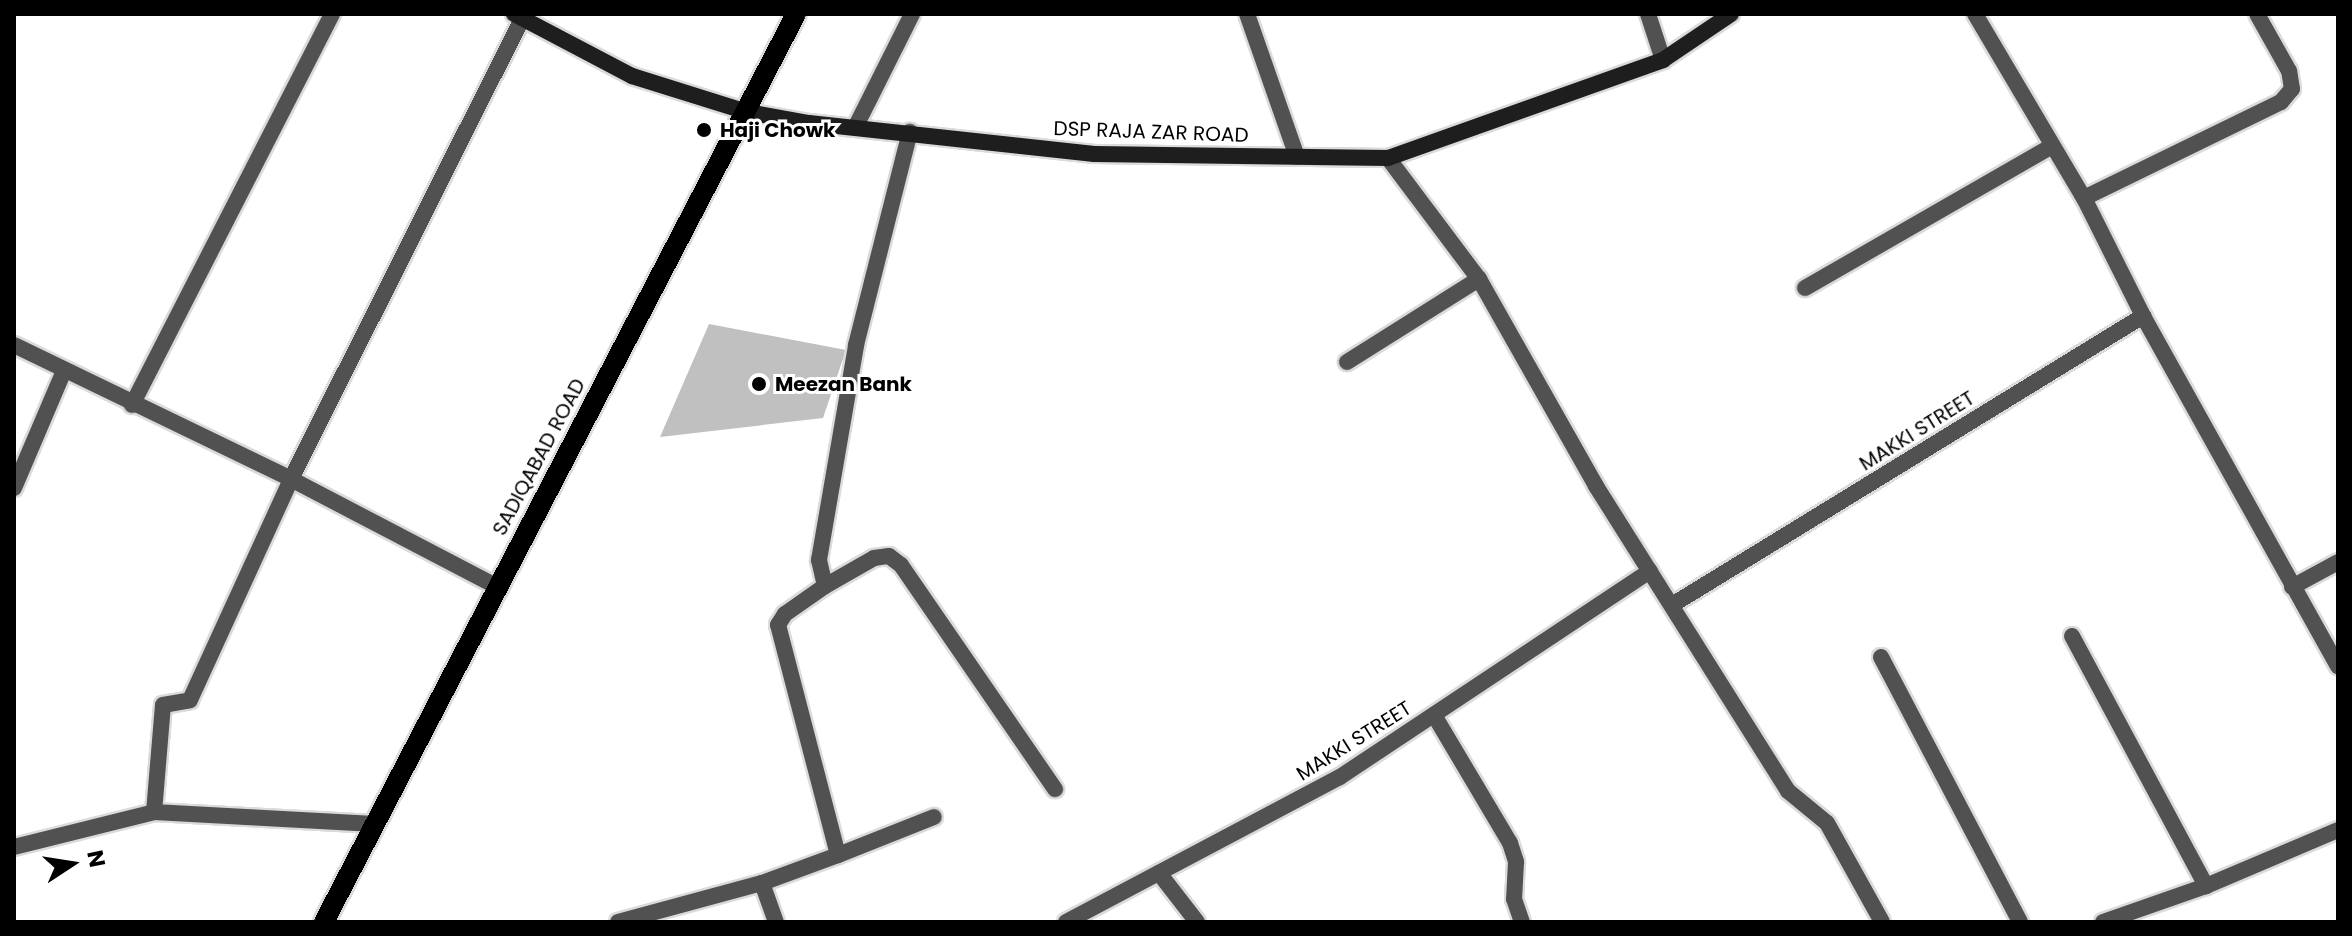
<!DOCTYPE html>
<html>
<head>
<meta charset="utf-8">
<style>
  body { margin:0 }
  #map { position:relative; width:2352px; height:936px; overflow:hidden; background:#fff; font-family:Poppins,sans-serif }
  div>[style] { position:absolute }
  .building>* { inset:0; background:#c0c0c0 }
  .roads { filter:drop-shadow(2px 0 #dbdbdb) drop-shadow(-2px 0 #dbdbdb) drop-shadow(0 2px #dbdbdb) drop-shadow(0 -2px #dbdbdb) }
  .street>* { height:16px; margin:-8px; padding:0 8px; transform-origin:8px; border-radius:8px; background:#515151 }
  .secondary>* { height:16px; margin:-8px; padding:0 8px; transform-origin:8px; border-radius:8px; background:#1e1e1e }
  .primary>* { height:20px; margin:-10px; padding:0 10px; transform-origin:10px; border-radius:10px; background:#000 }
  .dots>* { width:22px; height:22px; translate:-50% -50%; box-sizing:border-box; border:4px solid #fff; border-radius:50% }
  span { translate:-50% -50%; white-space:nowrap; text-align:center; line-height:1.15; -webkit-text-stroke:6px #fff; paint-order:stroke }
  .poi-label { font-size:20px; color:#000; font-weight:700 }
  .left { translate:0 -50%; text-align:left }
  .street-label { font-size:20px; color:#000 }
  .frame { position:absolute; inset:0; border:16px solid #000; pointer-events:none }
  .north { position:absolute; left:32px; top:824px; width:80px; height:80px; -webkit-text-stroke:6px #fff; paint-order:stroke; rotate:78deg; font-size:22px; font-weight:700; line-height:32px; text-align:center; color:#000 }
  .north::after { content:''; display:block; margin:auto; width:28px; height:36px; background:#000; clip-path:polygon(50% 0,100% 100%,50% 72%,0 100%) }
</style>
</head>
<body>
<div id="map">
  <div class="building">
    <i style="clip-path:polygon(709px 324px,846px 350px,823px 418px,660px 437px)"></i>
  </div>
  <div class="roads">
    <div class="street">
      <i style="left:1247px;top:14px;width:151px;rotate:70.7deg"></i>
      <i style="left:1648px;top:14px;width:48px;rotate:71.9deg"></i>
      <i style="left:1975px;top:14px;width:214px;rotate:59.4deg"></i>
      <i style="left:2084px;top:198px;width:132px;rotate:63.4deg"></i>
      <i style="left:2143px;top:316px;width:401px;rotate:60.9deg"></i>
      <i style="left:856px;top:126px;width:125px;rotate:-63.4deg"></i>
      <i style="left:1388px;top:158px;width:151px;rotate:53.1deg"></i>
      <i style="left:1479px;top:279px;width:238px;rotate:60.5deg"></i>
      <i style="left:1596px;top:486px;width:360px;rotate:57.8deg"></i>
      <i style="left:1788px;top:791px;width:50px;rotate:39.4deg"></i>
      <i style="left:1827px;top:823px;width:113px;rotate:60.9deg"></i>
      <i style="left:2084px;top:198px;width:219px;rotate:-26deg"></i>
      <i style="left:2281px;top:102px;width:17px;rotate:-50deg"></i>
      <i style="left:2292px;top:89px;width:18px;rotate:-99deg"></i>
      <i style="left:2289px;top:71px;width:65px;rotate:-119.3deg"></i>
      <i style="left:1805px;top:288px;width:285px;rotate:-29.9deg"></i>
      <i style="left:14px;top:345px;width:308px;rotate:25.8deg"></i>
      <i style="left:291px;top:479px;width:233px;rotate:27.6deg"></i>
      <i style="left:1347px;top:362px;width:156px;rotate:-32.2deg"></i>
      <i style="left:132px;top:405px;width:439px;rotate:-62.9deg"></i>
      <i style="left:14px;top:488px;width:127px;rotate:-66.9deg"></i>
      <i style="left:825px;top:586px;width:56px;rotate:-29.7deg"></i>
      <i style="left:874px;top:558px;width:15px;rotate:-8deg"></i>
      <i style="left:889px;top:556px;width:15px;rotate:37deg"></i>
      <i style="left:901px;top:565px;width:272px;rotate:55.5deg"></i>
      <i style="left:2292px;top:587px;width:52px;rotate:-28.5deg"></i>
      <i style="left:1672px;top:605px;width:553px;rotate:-31.53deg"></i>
      <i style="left:2072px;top:636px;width:284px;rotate:61.8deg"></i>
      <i style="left:1881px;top:657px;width:299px;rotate:62.3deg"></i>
      <i style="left:1434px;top:715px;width:149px;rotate:59.3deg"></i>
      <i style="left:1510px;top:843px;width:20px;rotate:72deg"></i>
      <i style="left:1516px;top:862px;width:37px;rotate:93deg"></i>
      <i style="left:1514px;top:899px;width:24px;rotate:71deg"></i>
      <i style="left:154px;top:812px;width:107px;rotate:-85.2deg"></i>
      <i style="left:163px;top:705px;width:27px;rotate:-10deg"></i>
      <i style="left:190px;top:700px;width:243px;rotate:-65.4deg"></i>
      <i style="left:291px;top:479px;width:515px;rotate:-63.34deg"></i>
      <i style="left:14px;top:847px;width:144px;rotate:-14deg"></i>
      <i style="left:154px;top:812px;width:221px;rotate:3.1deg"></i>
      <i style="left:838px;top:855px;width:103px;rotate:-21.6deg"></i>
      <i style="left:1159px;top:873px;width:62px;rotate:52.2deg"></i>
      <i style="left:762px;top:883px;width:41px;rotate:70.3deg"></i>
      <i style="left:618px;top:922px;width:149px;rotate:-15.2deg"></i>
      <i style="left:762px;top:883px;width:81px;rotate:-20.2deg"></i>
      <i style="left:838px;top:855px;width:238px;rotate:-104.6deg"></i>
      <i style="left:778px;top:625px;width:13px;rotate:-58deg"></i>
      <i style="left:785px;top:614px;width:49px;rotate:-35deg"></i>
      <i style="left:825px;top:586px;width:27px;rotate:-103deg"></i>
      <i style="left:819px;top:560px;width:218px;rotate:-80.2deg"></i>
      <i style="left:856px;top:345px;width:220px;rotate:-75.8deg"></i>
      <i style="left:1066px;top:922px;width:310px;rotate:-27.9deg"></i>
      <i style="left:1340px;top:777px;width:372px;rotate:-33.6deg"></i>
      <i style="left:2103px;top:922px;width:109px;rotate:-19.3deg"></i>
      <i style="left:2206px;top:886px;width:143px;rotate:-23deg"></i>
    </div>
    <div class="secondary">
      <i style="left:514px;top:14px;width:133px;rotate:27.7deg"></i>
      <i style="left:632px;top:76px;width:121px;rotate:17.4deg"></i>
      <i style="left:747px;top:112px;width:63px;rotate:10.1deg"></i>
      <i style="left:809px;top:123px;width:287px;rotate:6.2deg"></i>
      <i style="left:1094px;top:154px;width:294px;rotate:0.8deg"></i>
      <i style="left:1388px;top:158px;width:292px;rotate:-19.6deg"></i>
      <i style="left:1663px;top:60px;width:82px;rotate:-34.1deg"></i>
    </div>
    <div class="primary">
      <i style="left:324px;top:922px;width:1023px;rotate:-62.53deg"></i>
    </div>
  </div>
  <div class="dots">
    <i style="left:704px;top:130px;background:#000"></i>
    <i style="left:759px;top:384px;background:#000"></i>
  </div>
  <div class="poi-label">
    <span class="left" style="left:720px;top:130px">Haji Chowk</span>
    <span class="left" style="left:775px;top:384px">Meezan Bank</span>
  </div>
  <div class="street-label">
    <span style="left:1151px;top:132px;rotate:2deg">DSP RAJA ZAR ROAD</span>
    <span style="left:1917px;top:431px;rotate:-32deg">MAKKI STREET</span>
    <span style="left:539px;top:457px;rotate:-62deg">SADIQABAD ROAD</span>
    <span style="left:1354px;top:741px;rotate:-32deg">MAKKI STREET</span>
  </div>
  <div class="frame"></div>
  <div class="north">N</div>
</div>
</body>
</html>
